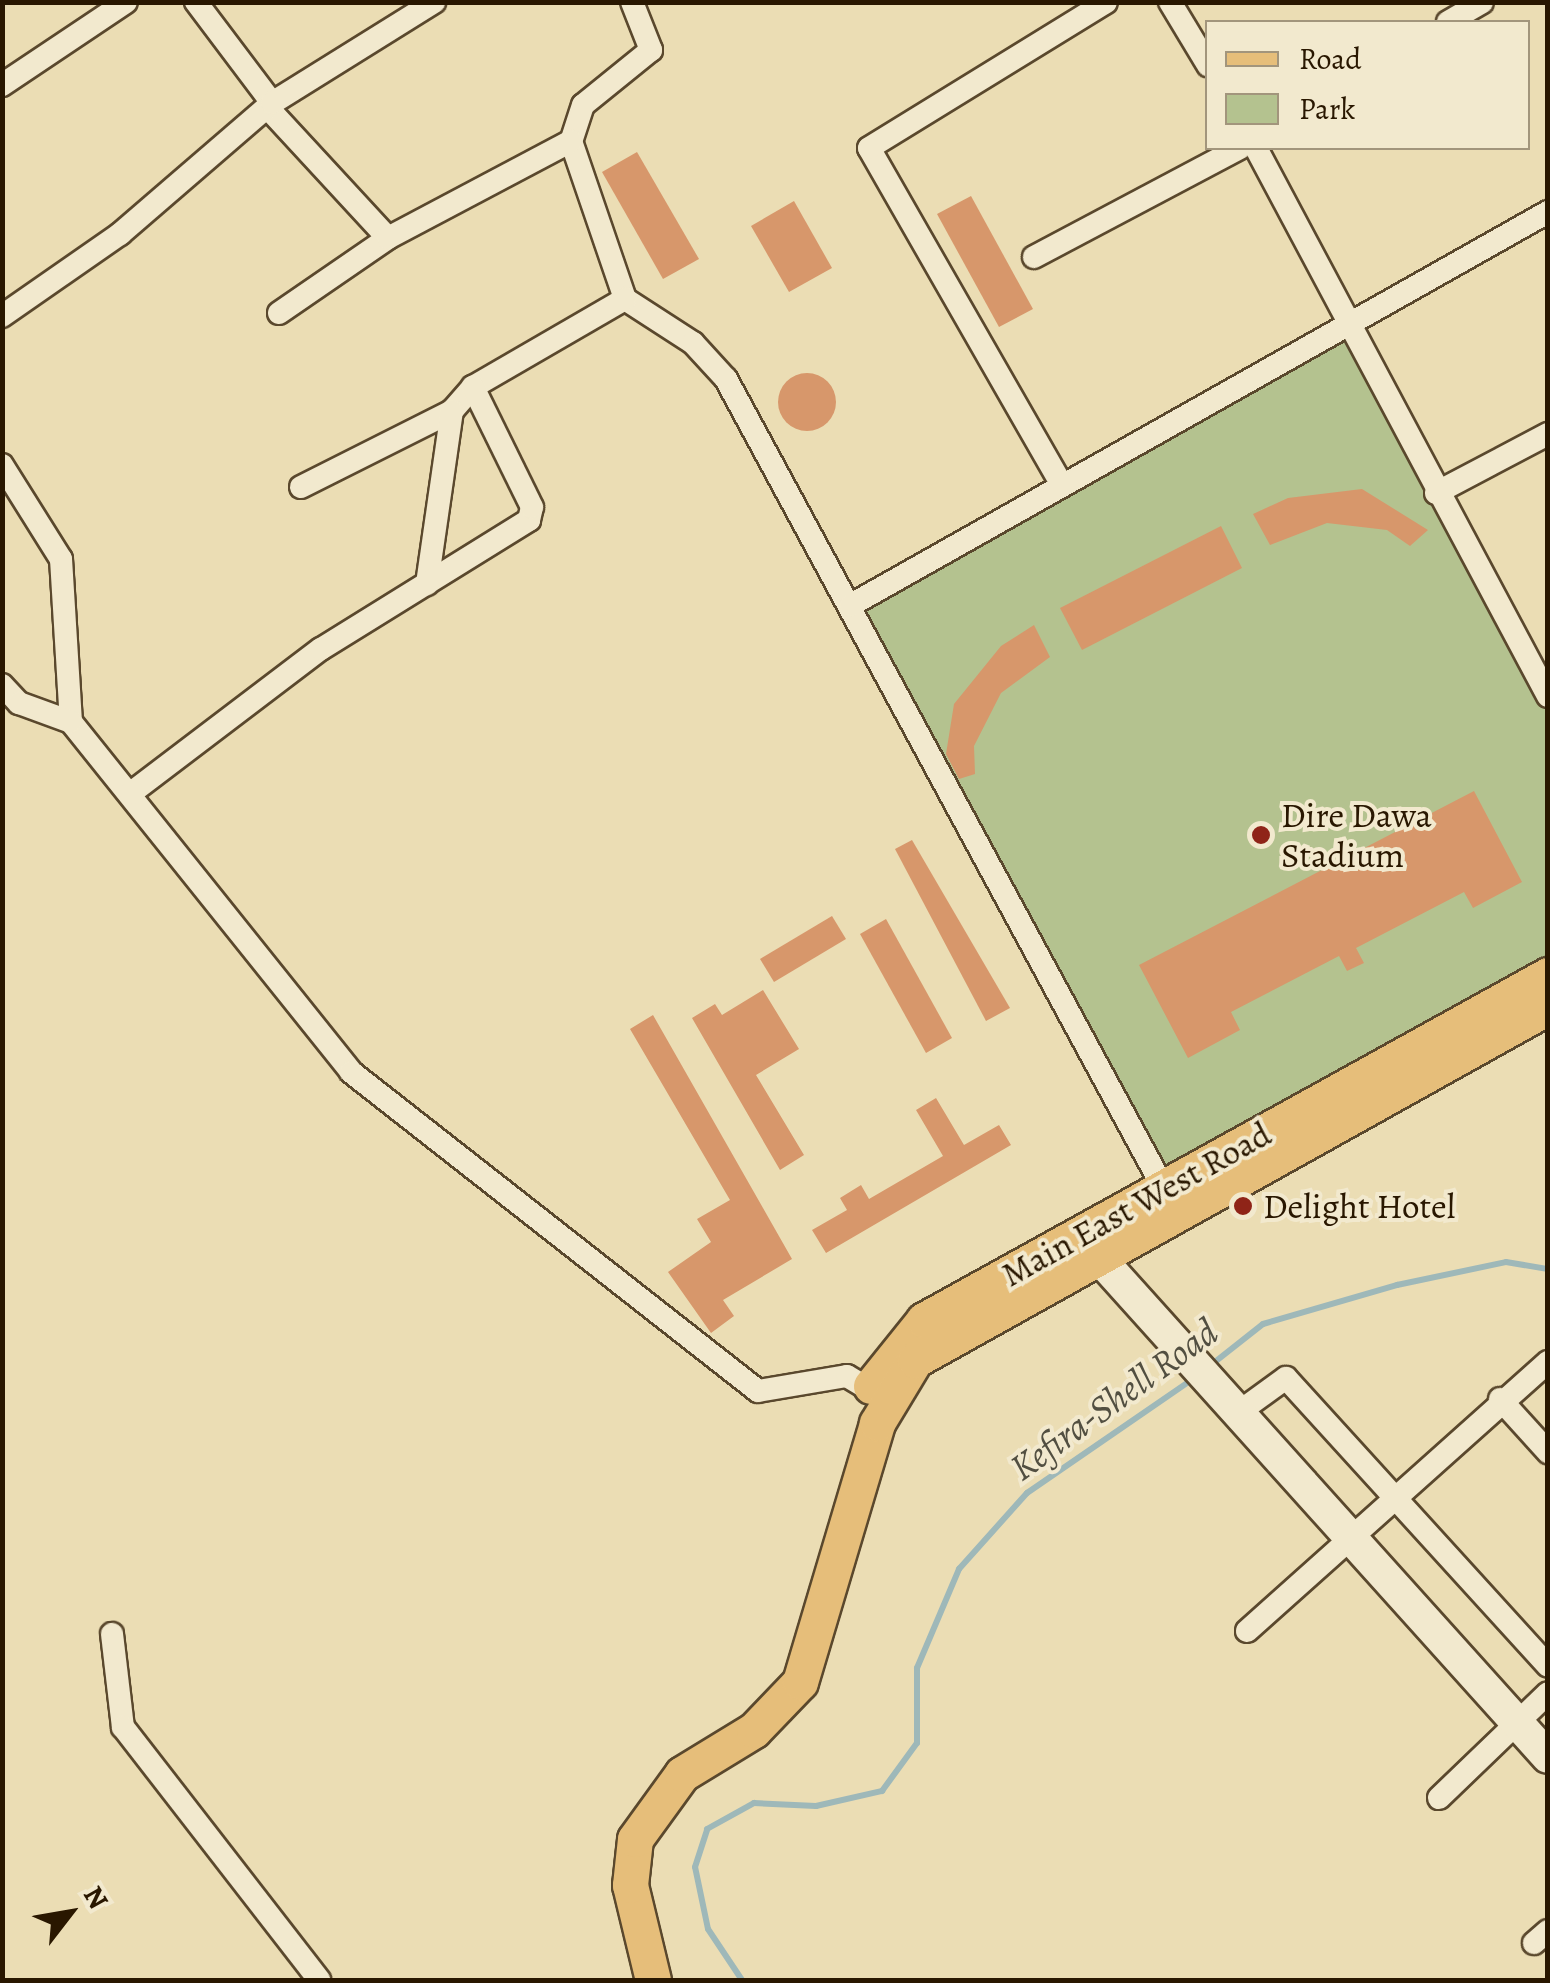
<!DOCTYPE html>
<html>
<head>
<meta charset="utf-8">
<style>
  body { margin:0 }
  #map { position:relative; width:1550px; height:1983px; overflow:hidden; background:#ebddb4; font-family:Alegreya,serif }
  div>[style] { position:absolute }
  .green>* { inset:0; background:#b4c28f }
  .stream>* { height:6px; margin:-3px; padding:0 3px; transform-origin:3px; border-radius:3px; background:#9eb8b9 }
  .building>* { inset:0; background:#d7976b }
  .round { border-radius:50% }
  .roads { filter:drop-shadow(2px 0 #5a482d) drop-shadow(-2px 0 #5a482d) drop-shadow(0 2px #5a482d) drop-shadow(0 -2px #5a482d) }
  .street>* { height:22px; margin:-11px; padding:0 11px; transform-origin:11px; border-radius:11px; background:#f2e9ce }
  .secondary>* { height:32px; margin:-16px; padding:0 16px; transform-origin:16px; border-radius:16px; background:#f2e9ce }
  .primary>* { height:35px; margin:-17.5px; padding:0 17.5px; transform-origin:17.5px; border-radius:17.5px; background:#e6be7a }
  .dots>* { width:28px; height:28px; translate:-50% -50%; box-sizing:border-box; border:5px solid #f2e9ce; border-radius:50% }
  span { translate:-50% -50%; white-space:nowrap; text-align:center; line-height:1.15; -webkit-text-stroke:8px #f2e9ce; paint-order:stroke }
  .poi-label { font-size:35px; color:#291700 }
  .left { translate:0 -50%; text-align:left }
  .street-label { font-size:35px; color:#291700 }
  .water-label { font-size:38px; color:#524f41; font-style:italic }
  .frame { position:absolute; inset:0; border:5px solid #291700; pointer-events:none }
  .legend { position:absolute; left:1205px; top:20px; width:325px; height:130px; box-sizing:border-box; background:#f2e9ce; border:2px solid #a2957c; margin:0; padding:12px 18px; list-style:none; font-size:30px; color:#291700 }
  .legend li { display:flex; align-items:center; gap:20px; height:50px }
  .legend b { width:50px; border:2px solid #a2957c }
  .north { position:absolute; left:20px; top:1863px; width:100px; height:100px; -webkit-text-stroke:8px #f2e9ce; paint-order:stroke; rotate:59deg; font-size:28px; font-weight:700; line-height:40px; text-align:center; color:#291700 }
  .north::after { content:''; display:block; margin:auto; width:35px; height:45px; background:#291700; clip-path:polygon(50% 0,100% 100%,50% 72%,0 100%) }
</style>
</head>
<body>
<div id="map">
  <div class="green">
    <i style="clip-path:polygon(1347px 323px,1547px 696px,1547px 975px,1165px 1190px,851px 605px)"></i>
  </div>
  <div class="stream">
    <i style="left:1211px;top:1365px;width:66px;rotate:-38.3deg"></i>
    <i style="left:1263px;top:1324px;width:140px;rotate:-16.2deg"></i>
    <i style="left:1397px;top:1285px;width:111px;rotate:-11.9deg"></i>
    <i style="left:1506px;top:1262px;width:43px;rotate:9.5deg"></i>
    <i style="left:742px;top:1980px;width:61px;rotate:-123.7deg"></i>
    <i style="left:708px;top:1929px;width:63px;rotate:-101.8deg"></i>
    <i style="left:695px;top:1867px;width:40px;rotate:-72deg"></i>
    <i style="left:707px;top:1829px;width:54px;rotate:-29deg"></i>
    <i style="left:754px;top:1803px;width:62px;rotate:2.8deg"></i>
    <i style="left:816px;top:1806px;width:68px;rotate:-12.8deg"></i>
    <i style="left:882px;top:1791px;width:59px;rotate:-53.9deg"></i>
    <i style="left:917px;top:1743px;width:75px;rotate:-90deg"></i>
    <i style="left:917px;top:1668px;width:108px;rotate:-67deg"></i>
    <i style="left:959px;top:1569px;width:102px;rotate:-48.2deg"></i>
    <i style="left:1027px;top:1493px;width:201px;rotate:-34.5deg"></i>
  </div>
  <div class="building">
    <i style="clip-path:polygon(637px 152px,699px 259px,663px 279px,602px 172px)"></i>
    <i style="clip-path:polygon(971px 196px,1033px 309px,999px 327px,937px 214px)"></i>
    <i style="clip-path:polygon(794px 201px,832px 268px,789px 292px,751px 226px)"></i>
    <i class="round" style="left:778px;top:373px;width:58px;height:58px"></i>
    <i style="clip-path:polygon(1362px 489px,1428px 530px,1410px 546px,1387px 530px,1327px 523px,1270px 545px,1253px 514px,1288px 498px)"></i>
    <i style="clip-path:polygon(1221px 526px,1242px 568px,1082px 650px,1060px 608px)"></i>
    <i style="clip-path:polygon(1034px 625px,1050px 657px,1001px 693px,974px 746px,975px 774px,959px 779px,946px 754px,954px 704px,1001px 646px)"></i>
    <i style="clip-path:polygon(1474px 791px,1522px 882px,1473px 908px,1464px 892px,1356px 948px,1364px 963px,1347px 971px,1339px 956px,1231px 1012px,1240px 1030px,1188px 1058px,1139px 965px)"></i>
    <i style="clip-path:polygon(912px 840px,1010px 1008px,986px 1021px,895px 849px)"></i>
    <i style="clip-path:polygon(832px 916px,846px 939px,774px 982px,760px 959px)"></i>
    <i style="clip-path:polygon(886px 919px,952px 1038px,926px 1053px,860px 934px)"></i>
    <i style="clip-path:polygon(763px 990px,799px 1049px,756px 1075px,804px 1155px,780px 1170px,692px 1018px,715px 1004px,722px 1015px)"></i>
    <i style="clip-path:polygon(653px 1015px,792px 1259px,723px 1300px,734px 1316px,711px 1333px,668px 1272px,711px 1242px,697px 1219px,730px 1200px,630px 1029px)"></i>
    <i style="clip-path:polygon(936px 1098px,964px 1145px,999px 1125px,1011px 1145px,826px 1253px,812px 1230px,847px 1210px,840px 1198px,861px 1185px,869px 1199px,943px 1156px,916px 1110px)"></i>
  </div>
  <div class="roads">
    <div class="street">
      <i style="left:196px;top:2px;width:126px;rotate:53deg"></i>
      <i style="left:632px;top:2px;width:52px;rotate:68.4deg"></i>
      <i style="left:651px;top:50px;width:87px;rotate:141deg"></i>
      <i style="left:583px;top:105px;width:38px;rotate:108deg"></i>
      <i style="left:571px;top:141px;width:167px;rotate:71.1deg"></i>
      <i style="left:625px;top:299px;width:81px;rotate:32.9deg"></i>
      <i style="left:693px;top:343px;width:49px;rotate:47.5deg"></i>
      <i style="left:726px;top:379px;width:931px;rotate:61.59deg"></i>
      <i style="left:1170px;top:2px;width:74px;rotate:58.9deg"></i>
      <i style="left:1448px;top:22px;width:39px;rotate:-30deg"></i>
      <i style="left:2px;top:85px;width:149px;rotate:-33.8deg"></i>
      <i style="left:267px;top:107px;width:178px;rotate:47.3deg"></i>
      <i style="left:1256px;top:148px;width:621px;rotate:61.95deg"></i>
      <i style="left:1034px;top:257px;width:233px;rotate:-27.9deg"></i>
      <i style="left:279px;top:313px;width:132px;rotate:-34.5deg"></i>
      <i style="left:388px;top:238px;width:207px;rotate:-27.9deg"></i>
      <i style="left:2px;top:316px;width:144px;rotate:-34.8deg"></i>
      <i style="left:120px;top:234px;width:201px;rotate:-40.8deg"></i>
      <i style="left:272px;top:103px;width:191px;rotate:-31.9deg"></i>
      <i style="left:2px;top:465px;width:111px;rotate:57.9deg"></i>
      <i style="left:61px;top:559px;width:163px;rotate:86.5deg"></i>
      <i style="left:71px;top:722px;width:448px;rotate:51.3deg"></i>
      <i style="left:351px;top:1072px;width:517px;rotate:38.09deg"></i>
      <i style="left:758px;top:1391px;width:90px;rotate:-9.6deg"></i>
      <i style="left:847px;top:1376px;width:37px;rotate:31deg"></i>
      <i style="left:1062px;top:485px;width:388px;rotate:-119.8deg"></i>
      <i style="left:869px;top:148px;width:278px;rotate:-31.6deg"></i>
      <i style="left:301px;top:487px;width:169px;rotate:-26.7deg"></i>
      <i style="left:452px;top:411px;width:32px;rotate:-49deg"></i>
      <i style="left:473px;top:387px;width:176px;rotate:-30.1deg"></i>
      <i style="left:1436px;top:493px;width:127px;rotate:-27.8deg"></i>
      <i style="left:427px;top:584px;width:175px;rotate:-81.8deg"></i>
      <i style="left:851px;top:605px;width:800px;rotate:-29.42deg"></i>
      <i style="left:2px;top:685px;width:25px;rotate:47deg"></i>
      <i style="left:19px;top:703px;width:55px;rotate:20.1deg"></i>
      <i style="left:131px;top:793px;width:238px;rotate:-37.2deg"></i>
      <i style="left:321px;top:649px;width:245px;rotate:-31.8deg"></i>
      <i style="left:529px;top:520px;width:13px;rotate:-77deg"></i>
      <i style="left:532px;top:507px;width:134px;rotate:-116.2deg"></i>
      <i style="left:1500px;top:1399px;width:72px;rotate:47.8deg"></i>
      <i style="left:1235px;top:1415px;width:63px;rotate:-36deg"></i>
      <i style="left:1286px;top:1378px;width:389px;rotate:47.7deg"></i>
      <i style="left:1247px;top:1631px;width:404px;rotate:-41.8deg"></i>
      <i style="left:112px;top:1634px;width:94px;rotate:83.3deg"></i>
      <i style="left:123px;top:1727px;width:320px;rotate:52.2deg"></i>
      <i style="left:1439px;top:1798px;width:151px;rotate:-43.9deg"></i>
      <i style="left:1534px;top:1943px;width:18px;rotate:-41deg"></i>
    </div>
    <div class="secondary">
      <i style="left:1083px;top:1240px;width:695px;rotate:48.03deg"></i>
    </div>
    <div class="primary">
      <i style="left:871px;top:1386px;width:85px;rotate:-51.2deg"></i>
      <i style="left:924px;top:1320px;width:713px;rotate:-28.94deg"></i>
      <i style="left:653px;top:1980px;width:98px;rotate:-103.6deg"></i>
      <i style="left:630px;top:1885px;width:46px;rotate:-83.8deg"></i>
      <i style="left:635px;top:1839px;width:80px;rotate:-54.1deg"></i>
      <i style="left:682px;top:1774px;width:84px;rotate:-31.4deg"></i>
      <i style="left:754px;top:1730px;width:66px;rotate:-46.2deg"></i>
      <i style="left:800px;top:1682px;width:270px;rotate:-73.4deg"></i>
      <i style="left:877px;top:1423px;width:74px;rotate:-58.9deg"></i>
      <i style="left:915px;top:1360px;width:725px;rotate:-29.15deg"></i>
    </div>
  </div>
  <div class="dots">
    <i style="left:1261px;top:835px;background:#8f2418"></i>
    <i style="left:1243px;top:1206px;background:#8f2418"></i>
  </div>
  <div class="poi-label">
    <span class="left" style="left:1281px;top:835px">Dire Dawa<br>Stadium</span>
    <span class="left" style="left:1263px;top:1206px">Delight Hotel</span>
  </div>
  <div class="street-label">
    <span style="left:1136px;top:1204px;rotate:-29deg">Main East West Road</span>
  </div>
  <div class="water-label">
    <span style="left:1114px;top:1400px;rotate:-36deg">Kefira-Shell Road</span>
  </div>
  <div class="frame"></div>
  <ul class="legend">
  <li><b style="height:12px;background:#e6be7a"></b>Road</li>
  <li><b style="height:28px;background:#b4c28f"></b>Park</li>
  </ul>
  <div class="north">N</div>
</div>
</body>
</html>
